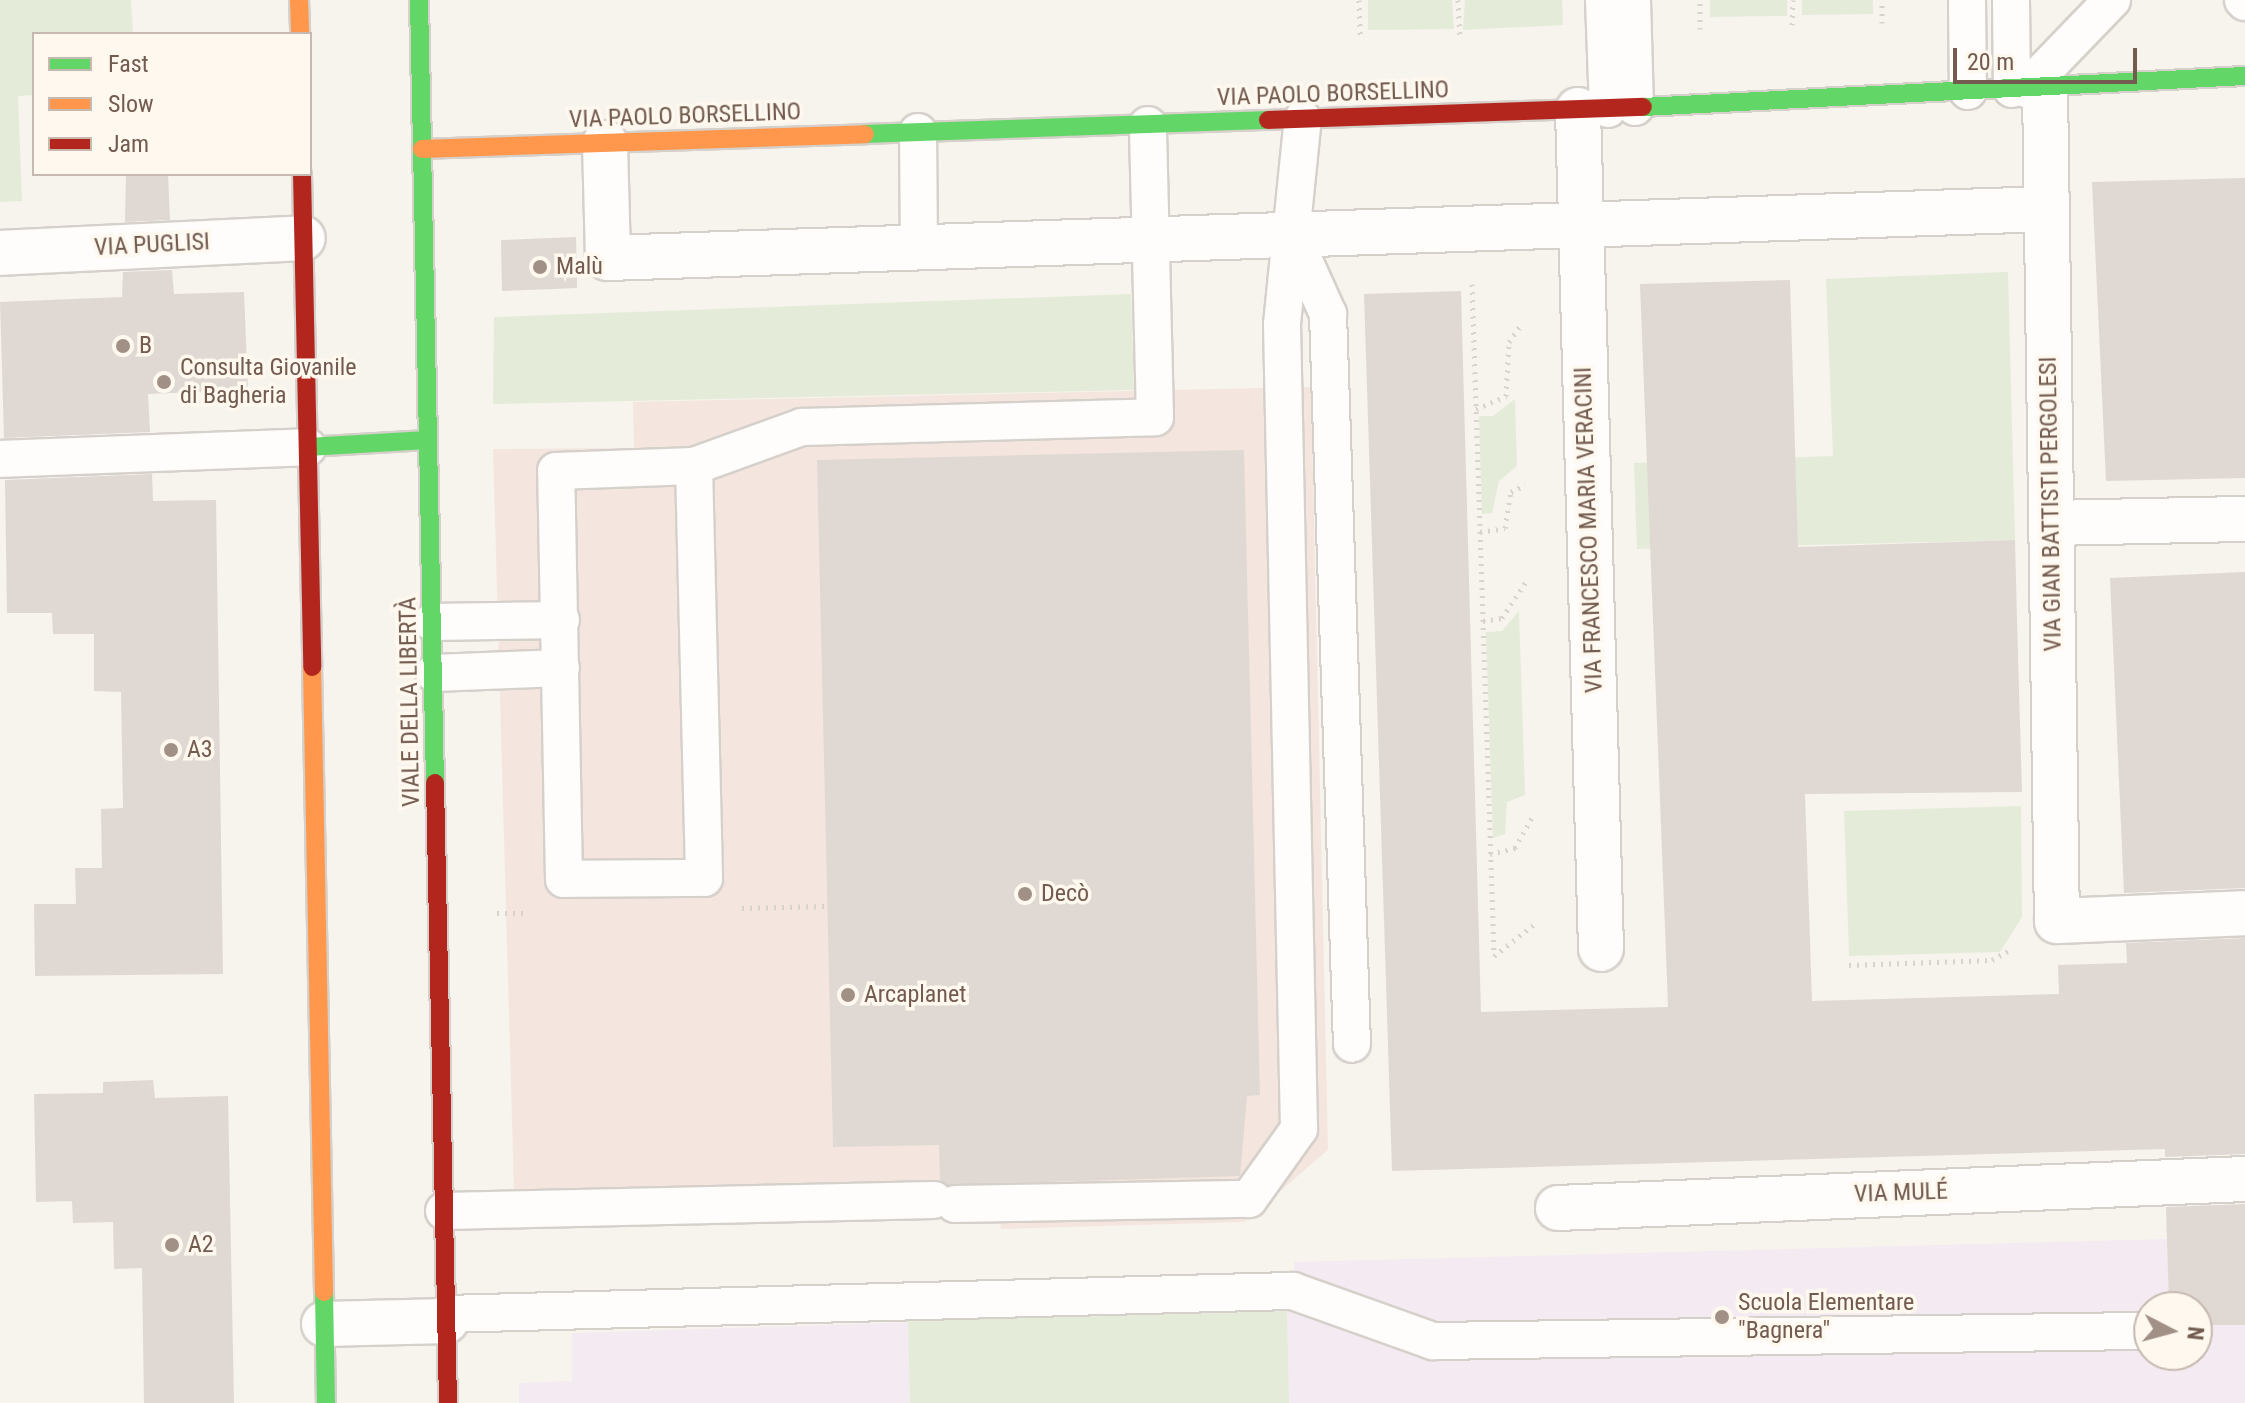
<!DOCTYPE html>
<html>
<head>
<meta charset="utf-8">
<style>
  body { margin:0 }
  #map { position:relative; width:2245px; height:1403px; overflow:hidden; background:#f7f3ed; font-family:"Roboto Condensed",sans-serif }
  div>[style] { position:absolute }
  .commercial>* { inset:0; background:#f4e6df }
  .education>* { inset:0; background:#f4ebf2 }
  .green>* { inset:0; background:#e4ecd9 }
  .building>* { inset:0; background:#e0d9d3 }
  .path>* { height:5px; margin-top:-2.5px; transform-origin:0; background:repeating-linear-gradient(90deg,#d9d2cf 0 2px,transparent 0 8px) }
  .roads { filter:drop-shadow(2px 0 #d6d0cb) drop-shadow(-2px 0 #d6d0cb) drop-shadow(0 2px #d6d0cb) drop-shadow(0 -2px #d6d0cb) }
  .lane>* { height:36px; margin:-18px; padding:0 18px; transform-origin:18px; border-radius:18px; background:#fefdfc }
  .street>* { height:44px; margin:-22px; padding:0 22px; transform-origin:22px; border-radius:22px; background:#fefdfc }
  .fast>* { height:18px; margin:-9px; padding:0 9px; transform-origin:9px; border-radius:9px; background:#63d668 }
  .slow>* { height:18px; margin:-9px; padding:0 9px; transform-origin:9px; border-radius:9px; background:#ff974d }
  .jam>* { height:18px; margin:-9px; padding:0 9px; transform-origin:9px; border-radius:9px; background:#b3261e }
  .dots>* { width:22px; height:22px; translate:-50% -50%; box-sizing:border-box; border:4px solid #fef8ef; border-radius:50% }
  span { translate:-50% -50%; white-space:nowrap; text-align:center; line-height:1.15; -webkit-text-stroke:7px #fef8ef; paint-order:stroke }
  .street-label { font-size:24px; color:#735b4f }
  .poi-label { font-size:24px; color:#735b4f }
  .left { translate:0 -50%; text-align:left }
  .legend { position:absolute; left:32px; top:32px; width:280px; height:144px; box-sizing:border-box; background:#fef8ef; border:2px solid #c6b9af; margin:0; padding:10px 14px; list-style:none; font-size:24px; color:#735b4f }
  .legend li { display:flex; align-items:center; gap:16px; height:40px }
  .legend b { width:40px; border:2px solid #c6b9af }
  .north { position:absolute; left:2133px; top:1291px; width:80px; height:80px; box-sizing:border-box; background:#fef8ef; border:2px solid #c6b9af; border-radius:50%; rotate:96deg; font-size:22px; font-weight:700; line-height:32px; text-align:center; color:#735b4f }
  .north::after { content:''; display:block; margin:auto; width:28px; height:36px; background:#a19086; clip-path:polygon(50% 0,100% 100%,50% 72%,0 100%) }
  .scale { position:absolute; left:1953px; top:48px; width:184px; height:36px; box-sizing:border-box; border:4px solid #735b4f; border-top:0; padding-left:10px; font-size:24px; line-height:28px; white-space:nowrap; color:#735b4f; -webkit-text-stroke:6px #fef8ef; paint-order:stroke }
</style>
</head>
<body>
<div id="map">
  <div class="commercial">
    <i style="clip-path:polygon(1311px 387px,1328px 1150px,1244px 1222px,1001px 1229px,1000px 1217px,515px 1227px,493px 449px,634px 448px,633px 402px)"></i>
  </div>
  <div class="education">
    <i style="clip-path:polygon(2167px 1239px,2169px 1307px,2149px 1307px,2149px 1355px,2197px 1355px,2197px 1325px,2245px 1325px,2245px 1403px,519px 1403px,519px 1383px,572px 1381px,572px 1333px,1295px 1310px,1294px 1262px)"></i>
  </div>
  <div class="green">
    <i style="clip-path:polygon(0 0,131px 0,133px 34px,34px 34px,34px 95px,18px 96px,22px 201px,0 202px)"></i>
    <i style="clip-path:polygon(1368px 0,1452px 0,1454px 29px,1368px 30px)"></i>
    <i style="clip-path:polygon(1562px 0,1563px 25px,1463px 30px,1465px 0)"></i>
    <i style="clip-path:polygon(1710px 0,1787px 0,1787px 16px,1710px 17px)"></i>
    <i style="clip-path:polygon(1802px 0,1873px 0,1873px 14px,1802px 15px)"></i>
    <i style="clip-path:polygon(2008px 272px,2015px 540px,1637px 549px,1634px 463px,1833px 456px,1826px 279px)"></i>
    <i style="clip-path:polygon(1131px 294px,1134px 390px,493px 404px,494px 317px)"></i>
    <i style="clip-path:polygon(1515px 399px,1517px 466px,1499px 481px,1492px 513px,1482px 514px,1479px 416px,1493px 416px)"></i>
    <i style="clip-path:polygon(1519px 611px,1525px 795px,1507px 802px,1505px 834px,1493px 838px,1486px 632px,1502px 631px)"></i>
    <i style="clip-path:polygon(2021px 806px,2022px 917px,2000px 952px,1849px 956px,1844px 811px)"></i>
    <i style="clip-path:polygon(1287px 1311px,1289px 1403px,910px 1403px,908px 1321px)"></i>
  </div>
  <div class="building">
    <i style="clip-path:polygon(126px 174px,168px 174px,170px 220px,125px 222px)"></i>
    <i style="clip-path:polygon(2245px 178px,2245px 478px,2106px 481px,2092px 182px)"></i>
    <i style="clip-path:polygon(576px 237px,577px 288px,502px 291px,501px 240px)"></i>
    <i style="clip-path:polygon(172px 270px,174px 294px,244px 292px,248px 390px,148px 394px,150px 432px,4px 438px,0 302px,122px 297px,123px 272px)"></i>
    <i style="clip-path:polygon(1790px 280px,1798px 547px,2015px 540px,2017px 620px,2022px 792px,1805px 794px,1812px 1001px,2059px 994px,2058px 965px,2127px 963px,2126px 943px,2245px 938px,2245px 1154px,2165px 1157px,2165px 1149px,1392px 1171px,1364px 294px,1461px 291px,1481px 1012px,1668px 1007px,1640px 284px)"></i>
    <i style="clip-path:polygon(1244px 450px,1260px 1095px,1247px 1096px,1240px 1176px,948px 1185px,940px 1181px,939px 1145px,833px 1147px,817px 460px)"></i>
    <i style="clip-path:polygon(152px 474px,153px 501px,216px 500px,223px 974px,35px 976px,34px 904px,76px 904px,75px 868px,102px 868px,101px 809px,123px 808px,121px 692px,94px 691px,94px 634px,53px 634px,52px 613px,7px 613px,5px 480px)"></i>
    <i style="clip-path:polygon(2245px 572px,2245px 888px,2124px 893px,2110px 578px)"></i>
    <i style="clip-path:polygon(153px 1080px,155px 1098px,228px 1096px,234px 1403px,144px 1403px,142px 1268px,114px 1269px,113px 1222px,73px 1223px,72px 1201px,36px 1202px,34px 1094px,103px 1093px,103px 1082px)"></i>
    <i style="clip-path:polygon(2245px 1204px,2245px 1325px,2197px 1325px,2197px 1307px,2169px 1307px,2166px 1207px)"></i>
  </div>
  <div class="path">
    <i style="left:1359px;top:0;width:38px;rotate:88deg"></i>
    <i style="left:1458px;top:0;width:36px;rotate:87deg"></i>
    <i style="left:1882px;top:23px;width:23px;rotate:-90deg"></i>
    <i style="left:1792px;top:25px;width:25px;rotate:-88deg"></i>
    <i style="left:1700px;top:29px;width:29px;rotate:-90deg"></i>
    <i style="left:1472px;top:284px;width:672px;rotate:88.12deg"></i>
    <i style="left:1494px;top:956px;width:55px;rotate:-38.3deg"></i>
    <i style="left:1476px;top:409px;width:33px;rotate:-23deg"></i>
    <i style="left:1506px;top:396px;width:54px;rotate:-86.8deg"></i>
    <i style="left:1509px;top:342px;width:19px;rotate:-55deg"></i>
    <i style="left:1480px;top:532px;width:25px;rotate:-9deg"></i>
    <i style="left:1505px;top:528px;width:36px;rotate:-81deg"></i>
    <i style="left:1511px;top:492px;width:16px;rotate:-27deg"></i>
    <i style="left:1483px;top:621px;width:19px;rotate:-9deg"></i>
    <i style="left:1502px;top:618px;width:45px;rotate:-56.7deg"></i>
    <i style="left:1490px;top:854px;width:26px;rotate:-13deg"></i>
    <i style="left:1515px;top:848px;width:39px;rotate:-61deg"></i>
    <i style="left:742px;top:908px;width:86px;rotate:-1.3deg"></i>
    <i style="left:497px;top:913px;width:31px"></i>
    <i style="left:1849px;top:965px;width:143px;rotate:-2deg"></i>
    <i style="left:1992px;top:960px;width:24px;rotate:-30deg"></i>
  </div>
  <div class="roads">
    <div class="lane">
      <i style="left:1604px;top:0;width:109px;rotate:87.9deg"></i>
      <i style="left:1632px;top:0;width:107px;rotate:88.4deg"></i>
      <i style="left:1967px;top:0;width:91px;rotate:89.4deg"></i>
      <i style="left:2011px;top:0;width:89px;rotate:89.4deg"></i>
      <i style="left:2243px;top:0;width:3px;rotate:45deg"></i>
      <i style="left:2026px;top:89px;width:124px;rotate:-46deg"></i>
      <i style="left:918px;top:132px;width:117px;rotate:89.5deg"></i>
      <i style="left:1292px;top:234px;width:88px;rotate:65.8deg"></i>
      <i style="left:1328px;top:314px;width:730px;rotate:88.12deg"></i>
      <i style="left:0;top:459px;width:308px;rotate:-2.2deg"></i>
      <i style="left:694px;top:466px;width:412px;rotate:88.6deg"></i>
      <i style="left:704px;top:878px;width:140px;rotate:179.6deg"></i>
      <i style="left:564px;top:879px;width:408px;rotate:-91.1deg"></i>
      <i style="left:556px;top:471px;width:138px;rotate:-2.1deg"></i>
      <i style="left:694px;top:466px;width:115px;rotate:-19.9deg"></i>
      <i style="left:802px;top:427px;width:353px;rotate:-1.6deg"></i>
      <i style="left:1155px;top:417px;width:292px;rotate:-91.4deg"></i>
      <i style="left:432px;top:622px;width:129px;rotate:-0.9deg"></i>
      <i style="left:434px;top:673px;width:127px;rotate:-2.3deg"></i>
      <i style="left:955px;top:1204px;width:294px;rotate:-1deg"></i>
      <i style="left:1249px;top:1199px;width:86px;rotate:-54.5deg"></i>
      <i style="left:1299px;top:1129px;width:805px;rotate:-91.21deg"></i>
      <i style="left:1282px;top:324px;width:206px;rotate:-84.2deg"></i>
      <i style="left:444px;top:1211px;width:490px;rotate:-1.3deg"></i>
      <i style="left:446px;top:1314px;width:847px;rotate:-1.56deg"></i>
      <i style="left:1293px;top:1291px;width:149px;rotate:19.7deg"></i>
      <i style="left:1433px;top:1341px;width:703px;rotate:-0.81deg"></i>
    </div>
    <div class="street">
      <i style="left:2045px;top:87px;width:834px;rotate:89.18deg"></i>
      <i style="left:2057px;top:921px;width:188px;rotate:-2.4deg"></i>
      <i style="left:1578px;top:110px;width:839px;rotate:88.43deg"></i>
      <i style="left:605px;top:143px;width:115px;rotate:88.5deg"></i>
      <i style="left:608px;top:258px;width:1439px;rotate:-1.95deg"></i>
      <i style="left:0;top:253px;width:303px;rotate:-2.8deg"></i>
      <i style="left:2051px;top:523px;width:194px;rotate:-1.2deg"></i>
      <i style="left:1558px;top:1208px;width:688px;rotate:-2.42deg"></i>
      <i style="left:324px;top:1324px;width:122px;rotate:-1.4deg"></i>
    </div>
    <div class="fast">
      <i style="left:419px;top:0;width:783px;rotate:88.83deg"></i>
      <i style="left:1643px;top:107px;width:603px;rotate:-2.95deg"></i>
      <i style="left:865px;top:134px;width:403px;rotate:-2deg"></i>
      <i style="left:308px;top:447px;width:119px;rotate:-3.4deg"></i>
      <i style="left:324px;top:1292px;width:111px;rotate:89deg"></i>
    </div>
    <div class="slow">
      <i style="left:299px;top:0;width:34px;rotate:88deg"></i>
      <i style="left:422px;top:149px;width:443px;rotate:-1.9deg"></i>
      <i style="left:312px;top:667px;width:625px;rotate:88.9deg"></i>
    </div>
    <div class="jam">
      <i style="left:1268px;top:120px;width:375px;rotate:-2deg"></i>
      <i style="left:302px;top:174px;width:493px;rotate:88.8deg"></i>
      <i style="left:435px;top:783px;width:620px;rotate:88.8deg"></i>
    </div>
  </div>
  <div class="dots">
    <i style="left:540px;top:267px;background:#a19086"></i>
    <i style="left:123px;top:346px;background:#a19086"></i>
    <i style="left:164px;top:382px;background:#a19086"></i>
    <i style="left:171px;top:750px;background:#a19086"></i>
    <i style="left:1025px;top:894px;background:#a19086"></i>
    <i style="left:848px;top:995px;background:#a19086"></i>
    <i style="left:172px;top:1245px;background:#a19086"></i>
    <i style="left:1722px;top:1317px;background:#a19086"></i>
  </div>
  <div class="street-label">
    <span style="left:1333px;top:94px;rotate:-2deg">VIA PAOLO BORSELLINO</span>
    <span style="left:685px;top:116px;rotate:-2deg">VIA PAOLO BORSELLINO</span>
    <span style="left:152px;top:245px;rotate:-3deg">VIA PUGLISI</span>
    <span style="left:2051px;top:504px;rotate:-91deg">VIA GIAN BATTISTI PERGOLESI</span>
    <span style="left:1589px;top:530px;rotate:-92deg">VIA FRANCESCO MARIA VERACINI</span>
    <span style="left:410px;top:702px;rotate:-91deg">VIALE DELLA LIBERTÀ</span>
    <span style="left:1901px;top:1193px;rotate:-2deg">VIA MULÉ</span>
  </div>
  <div class="poi-label">
    <span class="left" style="left:556px;top:267px">Malù</span>
    <span class="left" style="left:139px;top:346px">B</span>
    <span class="left" style="left:180px;top:382px">Consulta Giovanile<br>di Bagheria</span>
    <span class="left" style="left:187px;top:750px">A3</span>
    <span class="left" style="left:1041px;top:894px">Decò</span>
    <span class="left" style="left:864px;top:995px">Arcaplanet</span>
    <span class="left" style="left:188px;top:1245px">A2</span>
    <span class="left" style="left:1738px;top:1317px">Scuola Elementare<br>"Bagnera"</span>
  </div>
  <ul class="legend">
  <li><b style="height:10px;background:#63d668"></b>Fast</li>
  <li><b style="height:10px;background:#ff974d"></b>Slow</li>
  <li><b style="height:10px;background:#b3261e"></b>Jam</li>
  </ul>
  <div class="north">N</div>
  <div class="scale">20 m</div>
</div>
</body>
</html>
